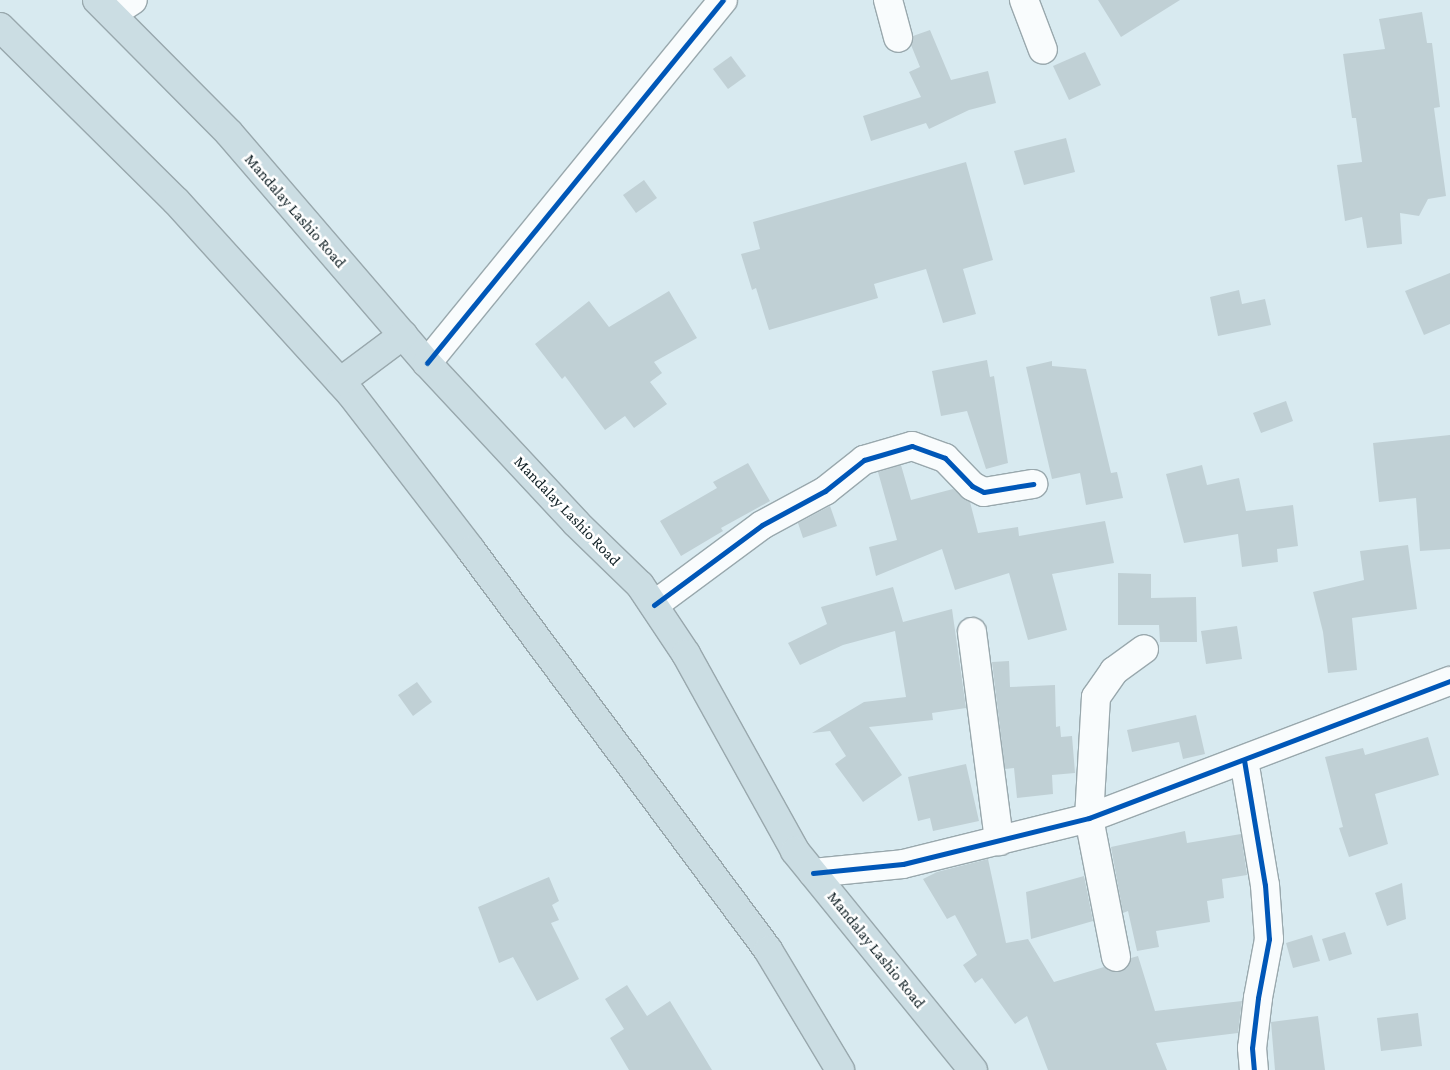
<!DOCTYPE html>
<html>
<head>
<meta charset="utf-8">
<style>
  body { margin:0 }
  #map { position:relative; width:1450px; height:1070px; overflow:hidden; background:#d8eaf0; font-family:"Crimson Pro",serif }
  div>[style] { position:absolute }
  .building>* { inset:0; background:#c0d0d5 }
  .roads { filter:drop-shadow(1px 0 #99a8ad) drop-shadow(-1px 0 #99a8ad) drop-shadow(0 1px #99a8ad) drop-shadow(0 -1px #99a8ad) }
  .minor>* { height:28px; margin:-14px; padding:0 14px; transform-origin:14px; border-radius:14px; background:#f9fcfd }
  .highway>* { height:28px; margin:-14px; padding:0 14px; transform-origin:14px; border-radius:14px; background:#cbdde3 }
  .cycleway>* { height:5px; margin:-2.5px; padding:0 2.5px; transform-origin:2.5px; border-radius:2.5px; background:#0057b8 }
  span { translate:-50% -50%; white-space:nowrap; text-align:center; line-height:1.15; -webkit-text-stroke:5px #fff; paint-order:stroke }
  .street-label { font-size:16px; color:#0e1e23 }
</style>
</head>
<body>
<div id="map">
  <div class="building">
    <i style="clip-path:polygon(1098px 0,1180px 0,1121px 37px)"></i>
    <i style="clip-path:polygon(1422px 12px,1427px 43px,1432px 43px,1440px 107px,1434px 108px,1446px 196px,1428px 199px,1419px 216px,1400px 213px,1402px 244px,1367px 248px,1362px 217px,1345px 221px,1337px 165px,1362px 162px,1356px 118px,1352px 118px,1343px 54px,1385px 49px,1379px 19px)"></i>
    <i style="clip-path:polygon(930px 30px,951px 80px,988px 71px,996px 103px,969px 110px,929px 129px,926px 123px,871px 141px,863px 116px,921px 97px,909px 72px,920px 67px,911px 45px,913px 36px)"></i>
    <i style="clip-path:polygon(1085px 52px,1101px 85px,1069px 100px,1053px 66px)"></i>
    <i style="clip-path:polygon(731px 56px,746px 76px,728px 89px,713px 69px)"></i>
    <i style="clip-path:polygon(1066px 138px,1075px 172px,1024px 185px,1014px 151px)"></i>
    <i style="clip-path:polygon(966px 162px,993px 260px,963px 269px,976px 314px,943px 323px,926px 269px,874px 284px,878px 298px,769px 330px,756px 288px,752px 290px,741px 254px,760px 249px,753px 222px)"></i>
    <i style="clip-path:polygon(644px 180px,657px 198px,636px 213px,623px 195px)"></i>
    <i style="clip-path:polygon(1450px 273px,1450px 324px,1424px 335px,1405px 291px)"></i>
    <i style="clip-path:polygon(1239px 290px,1242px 304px,1265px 299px,1271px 325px,1218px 336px,1210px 297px)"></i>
    <i style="clip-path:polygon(669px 291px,697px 338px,654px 362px,662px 373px,650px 382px,667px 404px,634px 428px,625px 416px,605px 430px,565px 376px,562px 379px,535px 344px,589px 301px,609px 327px)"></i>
    <i style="clip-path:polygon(987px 360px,990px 377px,994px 376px,1008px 463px,986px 469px,967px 411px,941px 416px,932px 371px)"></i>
    <i style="clip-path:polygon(1052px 361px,1052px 366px,1086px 369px,1111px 473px,1117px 472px,1123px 498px,1086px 505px,1080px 473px,1052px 479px,1026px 367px)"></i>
    <i style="clip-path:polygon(1286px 401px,1293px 421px,1261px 433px,1253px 413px)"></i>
    <i style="clip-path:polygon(1450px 435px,1450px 549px,1420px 551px,1416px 498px,1379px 502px,1373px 443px)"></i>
    <i style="clip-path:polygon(748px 463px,770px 501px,721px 528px,723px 531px,681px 556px,660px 521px,717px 488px,713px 482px)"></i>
    <i style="clip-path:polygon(901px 465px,911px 500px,953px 489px,970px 502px,978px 533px,1018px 527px,1019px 536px,1105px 521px,1114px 563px,1052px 574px,1067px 630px,1028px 640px,1009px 573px,955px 590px,942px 549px,876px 576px,869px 547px,897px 540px,878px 472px)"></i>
    <i style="clip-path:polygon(1202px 465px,1207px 485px,1239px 478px,1246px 511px,1293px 505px,1298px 546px,1277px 549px,1278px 562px,1242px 567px,1238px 534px,1184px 543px,1166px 474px)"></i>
    <i style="clip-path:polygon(830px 506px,837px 526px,803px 538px,798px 523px)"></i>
    <i style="clip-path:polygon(1408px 545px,1417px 609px,1352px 618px,1357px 670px,1328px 673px,1323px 632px,1313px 592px,1364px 580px,1360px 551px)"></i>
    <i style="clip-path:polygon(1118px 573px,1151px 574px,1151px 598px,1196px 597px,1197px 642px,1160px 642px,1159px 625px,1118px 625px)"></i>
    <i style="clip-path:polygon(893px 587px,903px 622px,952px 609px,966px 708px,932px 713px,933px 720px,869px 727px,902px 775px,863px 802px,835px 764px,846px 756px,830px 731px,812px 733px,864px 702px,906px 697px,895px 631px,843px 645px,800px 665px,788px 643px,827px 624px,821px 607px)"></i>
    <i style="clip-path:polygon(1237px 626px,1242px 659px,1206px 664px,1201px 631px)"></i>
    <i style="clip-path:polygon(1009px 661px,1010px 687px,1055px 685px,1056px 727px,1060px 726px,1061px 737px,1072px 736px,1075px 773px,1052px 775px,1053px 794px,1017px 798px,1014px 768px,1005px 769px,992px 662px)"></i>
    <i style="clip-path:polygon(417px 682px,432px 702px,413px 716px,398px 695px)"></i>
    <i style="clip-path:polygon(1196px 715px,1205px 754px,1183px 759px,1179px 742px,1132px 752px,1127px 730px)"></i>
    <i style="clip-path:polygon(1428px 737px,1439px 775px,1375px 794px,1388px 844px,1349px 857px,1339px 828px,1343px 827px,1325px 757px,1363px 748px,1365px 755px)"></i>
    <i style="clip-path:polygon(966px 764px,979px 821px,933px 831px,930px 818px,918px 821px,908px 777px)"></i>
    <i style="clip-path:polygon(1185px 831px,1187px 843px,1241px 834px,1247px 875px,1222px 879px,1224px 898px,1207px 901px,1210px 922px,1156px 931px,1159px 947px,1137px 951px,1128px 911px,1123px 913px,1111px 847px)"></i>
    <i style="clip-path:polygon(988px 859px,1006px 943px,1028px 939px,1054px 982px,1104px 967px,1119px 972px,1127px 968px,1131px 958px,1138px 956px,1155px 1011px,1242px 1001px,1238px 1033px,1156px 1043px,1167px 1070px,1048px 1070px,1027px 1016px,1015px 1024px,982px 978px,975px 983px,963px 965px,977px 955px,955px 915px,947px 919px,923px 879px,937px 872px)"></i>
    <i style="clip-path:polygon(1084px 876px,1093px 921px,1031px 939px,1026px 892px)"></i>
    <i style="clip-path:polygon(549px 877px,559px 901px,552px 905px,559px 920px,551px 923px,579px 979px,537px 1001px,513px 957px,499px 963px,478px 907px)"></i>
    <i style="clip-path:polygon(1402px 883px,1406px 919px,1387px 926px,1375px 893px)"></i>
    <i style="clip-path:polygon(1345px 932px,1352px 954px,1329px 961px,1322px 939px)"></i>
    <i style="clip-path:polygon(1312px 935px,1320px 961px,1293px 968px,1286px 943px)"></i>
    <i style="clip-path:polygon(627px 985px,647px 1016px,670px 1001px,712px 1070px,629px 1070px,610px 1038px,624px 1029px,605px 999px)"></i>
    <i style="clip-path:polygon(1418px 1013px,1422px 1046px,1381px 1051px,1377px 1018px)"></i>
    <i style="clip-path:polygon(1318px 1016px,1325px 1070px,1275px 1070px,1271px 1022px)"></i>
  </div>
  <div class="roads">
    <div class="minor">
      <i style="left:888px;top:0;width:39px;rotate:75deg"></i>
      <i style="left:1024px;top:0;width:53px;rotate:69.2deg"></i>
      <i style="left:112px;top:14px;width:25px;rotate:-34deg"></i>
      <i style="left:427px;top:363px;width:468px;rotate:-50.8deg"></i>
      <i style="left:654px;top:605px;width:134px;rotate:-36.5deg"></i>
      <i style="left:762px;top:525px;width:72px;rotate:-28.4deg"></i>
      <i style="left:825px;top:491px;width:50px;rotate:-38.5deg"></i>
      <i style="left:864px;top:460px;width:50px;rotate:-16.3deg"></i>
      <i style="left:912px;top:446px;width:35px;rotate:20deg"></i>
      <i style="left:945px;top:458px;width:39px;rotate:46deg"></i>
      <i style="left:972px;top:486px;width:13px;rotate:27deg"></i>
      <i style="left:984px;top:492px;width:50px;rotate:-9.3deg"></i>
      <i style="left:972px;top:632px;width:211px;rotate:82.6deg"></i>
      <i style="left:1244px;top:760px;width:127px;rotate:80.5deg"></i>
      <i style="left:1265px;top:885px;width:54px;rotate:85.8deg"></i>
      <i style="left:1269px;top:939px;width:60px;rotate:100.6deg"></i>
      <i style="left:1258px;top:998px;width:50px;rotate:96.8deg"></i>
      <i style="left:1252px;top:1048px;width:22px;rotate:85deg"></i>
      <i style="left:813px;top:873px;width:90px;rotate:-5.7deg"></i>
      <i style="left:903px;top:864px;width:192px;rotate:-13.9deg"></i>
      <i style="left:1089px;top:818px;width:386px;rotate:-20.8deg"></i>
      <i style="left:1116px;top:957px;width:142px;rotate:-101deg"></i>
      <i style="left:1089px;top:818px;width:121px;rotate:-86.7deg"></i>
      <i style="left:1096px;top:697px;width:32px;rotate:-55deg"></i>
      <i style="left:1114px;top:671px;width:37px;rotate:-36deg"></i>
    </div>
    <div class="highway">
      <i style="left:97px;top:0;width:187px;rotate:45.2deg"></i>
      <i style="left:229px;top:133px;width:303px;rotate:49.3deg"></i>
      <i style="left:427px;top:363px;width:219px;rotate:47deg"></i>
      <i style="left:576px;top:523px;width:89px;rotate:44.1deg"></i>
      <i style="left:640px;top:585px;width:83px;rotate:56.3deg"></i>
      <i style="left:686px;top:654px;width:225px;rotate:61deg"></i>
      <i style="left:795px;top:851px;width:282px;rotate:50.9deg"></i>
      <i style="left:0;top:27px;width:247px;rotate:44.7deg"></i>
      <i style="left:176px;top:201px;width:261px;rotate:47.8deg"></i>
      <i style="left:351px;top:394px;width:197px;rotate:52.4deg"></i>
      <i style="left:471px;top:550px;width:498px;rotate:53.4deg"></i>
      <i style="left:768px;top:950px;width:140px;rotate:59deg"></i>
      <i style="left:340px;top:382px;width:79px;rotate:-36.7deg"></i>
    </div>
  </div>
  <div class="cycleway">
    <i style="left:427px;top:363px;width:468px;rotate:-50.8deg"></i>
    <i style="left:654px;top:605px;width:134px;rotate:-36.5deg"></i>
    <i style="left:762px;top:525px;width:72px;rotate:-28.4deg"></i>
    <i style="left:825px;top:491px;width:50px;rotate:-38.5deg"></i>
    <i style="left:864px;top:460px;width:50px;rotate:-16.3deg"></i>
    <i style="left:912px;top:446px;width:35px;rotate:20deg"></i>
    <i style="left:945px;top:458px;width:39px;rotate:46deg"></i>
    <i style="left:972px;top:486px;width:13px;rotate:27deg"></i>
    <i style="left:984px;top:492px;width:50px;rotate:-9.3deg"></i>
    <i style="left:1244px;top:760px;width:127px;rotate:80.5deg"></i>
    <i style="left:1265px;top:885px;width:54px;rotate:85.8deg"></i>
    <i style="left:1269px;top:939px;width:60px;rotate:100.6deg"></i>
    <i style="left:1258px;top:998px;width:50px;rotate:96.8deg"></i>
    <i style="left:1252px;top:1048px;width:22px;rotate:85deg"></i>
    <i style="left:813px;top:873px;width:90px;rotate:-5.7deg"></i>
    <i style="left:903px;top:864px;width:192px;rotate:-13.9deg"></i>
    <i style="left:1089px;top:818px;width:386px;rotate:-20.8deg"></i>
  </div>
  <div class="street-label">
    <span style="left:295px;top:211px;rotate:49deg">Mandalay Lashio Road</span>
    <span style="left:567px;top:511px;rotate:46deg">Mandalay Lashio Road</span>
    <span style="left:876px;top:950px;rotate:51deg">Mandalay Lashio Road</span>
  </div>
</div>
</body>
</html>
